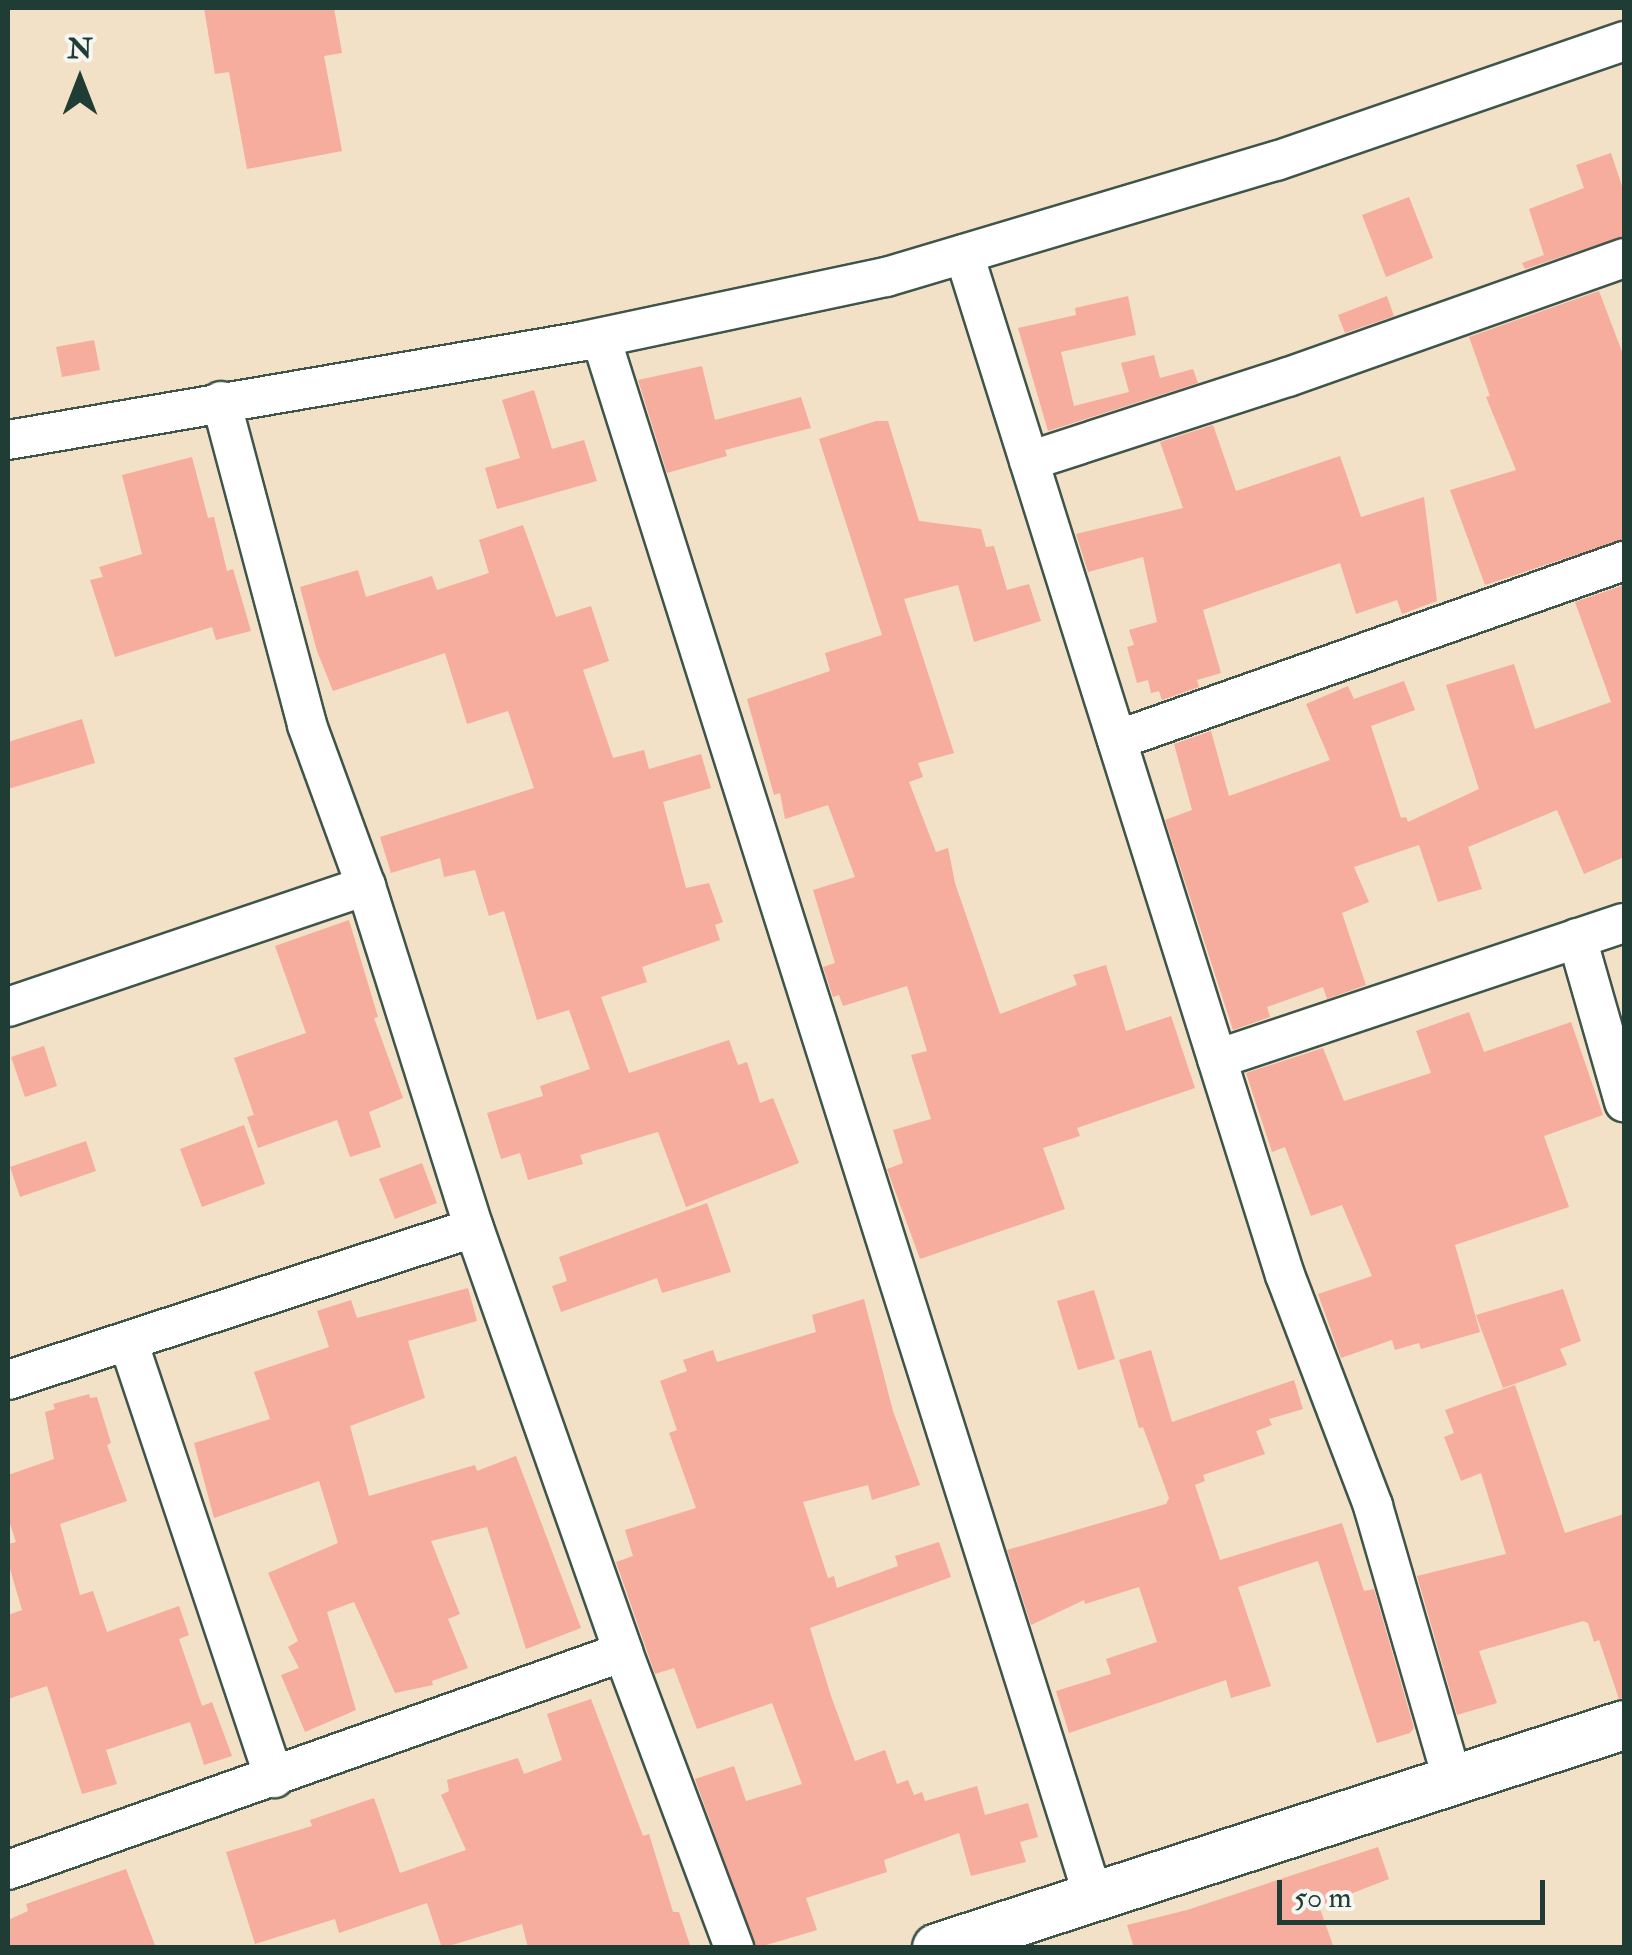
<!DOCTYPE html>
<html>
<head>
<meta charset="utf-8">
<style>
  body { margin:0 }
  #map { position:relative; width:1632px; height:1955px; overflow:hidden; background:#f2e0c7; font-family:"IM FELL Double Pica",serif }
  div>[style] { position:absolute }
  .building>* { inset:0; background:#f6ad9e }
  .roads { filter:drop-shadow(2px 0 #3f554a) drop-shadow(-2px 0 #3f554a) drop-shadow(0 2px #3f554a) drop-shadow(0 -2px #3f554a) }
  .minor>* { height:38px; margin:-19px; padding:0 19px; transform-origin:19px; border-radius:19px; background:#fff }
  .tertiary>* { height:48px; margin:-24px; padding:0 24px; transform-origin:24px; border-radius:24px; background:#fff }
  span { translate:-50% -50%; white-space:nowrap; text-align:center; line-height:1.15; -webkit-text-stroke:8px #f6f6f2; paint-order:stroke }
  .frame { position:absolute; inset:0; border:10px solid #1f3d34; pointer-events:none }
  .north { position:absolute; left:30px; top:30px; width:100px; height:100px; -webkit-text-stroke:8px #f6f6f2; paint-order:stroke; rotate:0deg; font-size:28px; font-weight:700; line-height:40px; text-align:center; color:#1f3d34 }
  .north::after { content:''; display:block; margin:auto; width:35px; height:45px; background:#1f3d34; clip-path:polygon(50% 0,100% 100%,50% 72%,0 100%) }
  .scale { position:absolute; left:1277px; top:1880px; width:268px; height:45px; box-sizing:border-box; border:5px solid #1f3d34; border-top:0; padding-left:12px; font-size:30px; line-height:35px; white-space:nowrap; color:#1f3d34; -webkit-text-stroke:8px #f6f6f2; paint-order:stroke }
</style>
</head>
<body>
<div id="map">
  <div class="building">
    <i style="clip-path:polygon(204px 8px,334px 8px,342px 53px,324px 56px,342px 151px,247px 169px,229px 72px,215px 74px)"></i>
    <i style="clip-path:polygon(1611px 153px,1624px 192px,1624px 236px,1525px 269px,1522px 263px,1544px 255px,1529px 209px,1584px 188px,1576px 165px)"></i>
    <i style="clip-path:polygon(1409px 197px,1433px 258px,1386px 277px,1362px 215px)"></i>
    <i style="clip-path:polygon(1599px 291px,1624px 357px,1624px 539px,1485px 585px,1450px 490px,1516px 470px,1486px 397px,1490px 396px,1469px 337px)"></i>
    <i style="clip-path:polygon(1128px 296px,1136px 335px,1061px 352px,1074px 406px,1129px 392px,1121px 363px,1154px 355px,1160px 378px,1193px 369px,1198px 383px,1048px 431px,1018px 328px,1076px 315px,1075px 308px)"></i>
    <i style="clip-path:polygon(1387px 296px,1394px 316px,1345px 333px,1338px 315px)"></i>
    <i style="clip-path:polygon(94px 340px,100px 370px,62px 377px,56px 347px)"></i>
    <i style="clip-path:polygon(702px 366px,715px 420px,801px 397px,811px 428px,725px 450px,727px 456px,667px 473px,638px 380px)"></i>
    <i style="clip-path:polygon(534px 390px,552px 449px,584px 440px,597px 481px,497px 509px,485px 468px,520px 458px,502px 400px)"></i>
    <i style="clip-path:polygon(876px 421px,888px 421px,919px 521px,981px 529px,986px 547px,994px 546px,1007px 590px,1029px 584px,1041px 621px,974px 642px,958px 585px,904px 599px,954px 753px,918px 763px,923px 777px,909px 782px,936px 852px,948px 848px,955px 883px,1000px 1014px,1077px 985px,1073px 975px,1106px 965px,1126px 1031px,1171px 1016px,1195px 1088px,1077px 1128px,1080px 1136px,1043px 1148px,1065px 1209px,920px 1259px,887px 1169px,903px 1163px,893px 1130px,931px 1119px,911px 1055px,927px 1051px,907px 986px,843px 1006px,839px 995px,833px 997px,823px 967px,835px 963px,813px 890px,855px 877px,828px 805px,785px 819px,780px 793px,774px 795px,747px 699px,830px 671px,825px 653px,882px 635px,819px 439px)"></i>
    <i style="clip-path:polygon(1213px 425px,1236px 491px,1340px 456px,1361px 517px,1424px 497px,1437px 601px,1402px 614px,1397px 600px,1356px 614px,1340px 563px,1203px 610px,1221px 673px,1197px 680px,1199px 687px,1162px 700px,1159px 691px,1151px 693px,1148px 680px,1137px 683px,1127px 647px,1134px 645px,1129px 630px,1157px 622px,1143px 557px,1088px 572px,1076px 534px,1183px 508px,1160px 442px)"></i>
    <i style="clip-path:polygon(192px 457px,208px 518px,214px 517px,227px 571px,233px 569px,251px 631px,216px 640px,212px 627px,115px 657px,90px 580px,103px 577px,99px 567px,142px 554px,122px 475px)"></i>
    <i style="clip-path:polygon(523px 525px,556px 617px,591px 606px,609px 661px,583px 670px,613px 758px,644px 750px,649px 769px,701px 754px,711px 788px,663px 802px,686px 888px,709px 883px,723px 922px,715px 925px,720px 940px,642px 967px,647px 982px,601px 997px,629px 1073px,729px 1040px,738px 1065px,747px 1062px,760px 1103px,773px 1098px,799px 1163px,686px 1207px,658px 1132px,580px 1155px,583px 1164px,528px 1180px,520px 1153px,501px 1159px,487px 1113px,543px 1096px,540px 1086px,590px 1069px,569px 1010px,537px 1020px,504px 911px,489px 916px,475px 870px,444px 877px,440px 858px,391px 873px,380px 837px,534px 788px,508px 711px,467px 724px,445px 653px,333px 691px,317px 651px,300px 587px,358px 570px,366px 597px,432px 576px,437px 590px,489px 573px,479px 540px)"></i>
    <i style="clip-path:polygon(1624px 585px,1624px 857px,1584px 874px,1557px 810px,1468px 847px,1482px 889px,1438px 902px,1419px 845px,1354px 867px,1369px 902px,1342px 913px,1366px 985px,1327px 999px,1323px 987px,1267px 1007px,1270px 1017px,1233px 1030px,1165px 820px,1192px 810px,1174px 744px,1211px 731px,1229px 796px,1330px 760px,1306px 704px,1348px 686px,1354px 699px,1404px 681px,1415px 710px,1371px 726px,1401px 818px,1406px 817px,1408px 822px,1479px 789px,1446px 685px,1514px 664px,1535px 729px,1611px 702px,1575px 602px)"></i>
    <i style="clip-path:polygon(82px 719px,95px 763px,8px 789px,8px 742px)"></i>
    <i style="clip-path:polygon(349px 920px,378px 1017px,374px 1018px,403px 1098px,369px 1112px,381px 1147px,350px 1157px,337px 1120px,258px 1148px,247px 1117px,254px 1115px,234px 1058px,306px 1033px,275px 946px)"></i>
    <i style="clip-path:polygon(1469px 1012px,1484px 1052px,1571px 1022px,1603px 1115px,1544px 1136px,1569px 1207px,1455px 1245px,1480px 1332px,1421px 1349px,1419px 1343px,1395px 1350px,1392px 1340px,1341px 1358px,1318px 1294px,1372px 1276px,1342px 1205px,1311px 1216px,1285px 1147px,1272px 1152px,1246px 1073px,1323px 1048px,1344px 1101px,1431px 1073px,1416px 1031px)"></i>
    <i style="clip-path:polygon(44px 1046px,57px 1086px,25px 1097px,11px 1057px)"></i>
    <i style="clip-path:polygon(244px 1125px,265px 1184px,202px 1207px,180px 1149px)"></i>
    <i style="clip-path:polygon(86px 1141px,96px 1171px,20px 1197px,10px 1167px)"></i>
    <i style="clip-path:polygon(422px 1163px,437px 1203px,395px 1219px,379px 1179px)"></i>
    <i style="clip-path:polygon(707px 1203px,731px 1272px,662px 1293px,657px 1278px,561px 1312px,552px 1286px,567px 1281px,559px 1257px)"></i>
    <i style="clip-path:polygon(468px 1288px,477px 1321px,408px 1341px,425px 1398px,350px 1426px,369px 1496px,475px 1465px,477px 1471px,516px 1456px,581px 1628px,526px 1649px,487px 1527px,431px 1541px,460px 1614px,448px 1619px,468px 1668px,432px 1681px,433px 1685px,395px 1693px,354px 1602px,327px 1612px,356px 1710px,305px 1732px,281px 1675px,299px 1668px,288px 1647px,298px 1641px,268px 1573px,338px 1543px,319px 1481px,214px 1518px,194px 1443px,270px 1419px,254px 1372px,329px 1347px,317px 1311px,351px 1300px,357px 1318px)"></i>
    <i style="clip-path:polygon(1563px 1289px,1581px 1341px,1560px 1349px,1567px 1365px,1503px 1388px,1476px 1315px)"></i>
    <i style="clip-path:polygon(1094px 1290px,1115px 1359px,1078px 1370px,1057px 1301px)"></i>
    <i style="clip-path:polygon(864px 1299px,893px 1411px,920px 1485px,872px 1500px,868px 1485px,803px 1502px,828px 1578px,834px 1576px,837px 1588px,898px 1566px,895px 1556px,939px 1542px,951px 1577px,810px 1628px,831px 1696px,855px 1761px,885px 1750px,897px 1784px,908px 1780px,914px 1795px,922px 1792px,925px 1801px,977px 1786px,985px 1815px,1028px 1803px,1038px 1837px,1020px 1842px,1026px 1862px,971px 1876px,959px 1833px,884px 1860px,887px 1872px,806px 1898px,817px 1930px,756px 1948px,695px 1779px,734px 1766px,746px 1801px,802px 1784px,772px 1703px,697px 1729px,674px 1668px,655px 1674px,616px 1562px,633px 1556px,625px 1530px,696px 1508px,669px 1433px,677px 1430px,660px 1381px,687px 1371px,683px 1360px,713px 1350px,717px 1362px,816px 1332px,812px 1315px)"></i>
    <i style="clip-path:polygon(1151px 1350px,1172px 1422px,1294px 1380px,1303px 1409px,1269px 1419px,1272px 1425px,1256px 1431px,1265px 1454px,1203px 1475px,1205px 1481px,1195px 1485px,1220px 1560px,1342px 1523px,1364px 1591px,1374px 1589px,1414px 1728px,1410px 1733px,1377px 1743px,1318px 1561px,1238px 1587px,1271px 1686px,1231px 1698px,1226px 1680px,1069px 1733px,1056px 1691px,1111px 1674px,1106px 1659px,1157px 1642px,1139px 1587px,1085px 1604px,1084px 1600px,1031px 1625px,1007px 1550px,1166px 1504px,1169px 1498px,1143px 1427px,1139px 1428px,1119px 1360px)"></i>
    <i style="clip-path:polygon(1515px 1385px,1565px 1533px,1624px 1514px,1624px 1698px,1619px 1699px,1599px 1640px,1594px 1642px,1588px 1623px,1583px 1621px,1479px 1651px,1497px 1703px,1457px 1715px,1417px 1576px,1506px 1554px,1481px 1473px,1461px 1481px,1444px 1437px,1454px 1433px,1445px 1410px)"></i>
    <i style="clip-path:polygon(89px 1394px,90px 1398px,97px 1397px,111px 1443px,107px 1445px,127px 1501px,60px 1524px,80px 1595px,93px 1591px,107px 1632px,179px 1606px,189px 1635px,179px 1639px,202px 1706px,212px 1702px,232px 1756px,204px 1765px,190px 1722px,106px 1750px,117px 1784px,82px 1794px,47px 1686px,8px 1699px,8px 1615px,22px 1610px,8px 1562px,8px 1544px,16px 1542px,8px 1518px,8px 1475px,54px 1459px,45px 1412px,55px 1409px,53px 1404px)"></i>
    <i style="clip-path:polygon(591px 1699px,643px 1836px,649px 1834px,673px 1912px,679px 1912px,691px 1948px,528px 1948px,522px 1924px,442px 1948px,427px 1903px,339px 1933px,335px 1919px,255px 1944px,226px 1852px,312px 1826px,310px 1820px,374px 1798px,400px 1873px,466px 1850px,441px 1795px,449px 1791px,447px 1780px,518px 1758px,524px 1774px,562px 1760px,547px 1714px)"></i>
    <i style="clip-path:polygon(1378px 1847px,1389px 1879px,1319px 1906px,1334px 1948px,1134px 1948px,1127px 1925px,1187px 1910px)"></i>
    <i style="clip-path:polygon(126px 1869px,156px 1948px,8px 1948px,8px 1920px,28px 1911px,26px 1904px)"></i>
  </div>
  <div class="roads">
    <div class="minor">
      <i style="left:964px;top:254px;width:1070px;rotate:72.55deg"></i>
      <i style="left:1285px;top:1275px;width:247px;rotate:69.1deg"></i>
      <i style="left:1373px;top:1506px;width:287px;rotate:73.8deg"></i>
      <i style="left:601px;top:338px;width:1634px;rotate:72.47deg"></i>
      <i style="left:221px;top:401px;width:335px;rotate:75.1deg"></i>
      <i style="left:307px;top:725px;width:171px;rotate:69.9deg"></i>
      <i style="left:366px;top:886px;width:359px;rotate:72.5deg"></i>
      <i style="left:474px;top:1228px;width:449px;rotate:70.6deg"></i>
      <i style="left:623px;top:1652px;width:316px;rotate:69.4deg"></i>
      <i style="left:8px;top:440px;width:584px;rotate:-9.75deg"></i>
      <i style="left:584px;top:341px;width:309px;rotate:-12deg"></i>
      <i style="left:886px;top:277px;width:407px;rotate:-16.6deg"></i>
      <i style="left:1276px;top:161px;width:368px;rotate:-19deg"></i>
      <i style="left:1029px;top:461px;width:272px;rotate:-18deg"></i>
      <i style="left:1288px;top:377px;width:356px;rotate:-19.5deg"></i>
      <i style="left:1117px;top:740px;width:538px;rotate:-19.45deg"></i>
      <i style="left:1577px;top:938px;width:171px;rotate:74deg"></i>
      <i style="left:8px;top:1007px;width:378px;rotate:-18.7deg"></i>
      <i style="left:1217px;top:1059px;width:429px;rotate:-18.5deg"></i>
      <i style="left:128px;top:1341px;width:461px;rotate:71.5deg"></i>
      <i style="left:8px;top:1380px;width:490px;rotate:-18.1deg"></i>
      <i style="left:8px;top:1870px;width:652px;rotate:-19.52deg"></i>
    </div>
    <div class="tertiary">
      <i style="left:937px;top:1948px;width:722px;rotate:-17.98deg"></i>
    </div>
  </div>
  <div class="frame"></div>
  <div class="north">N</div>
  <div class="scale">50 m</div>
</div>
</body>
</html>
